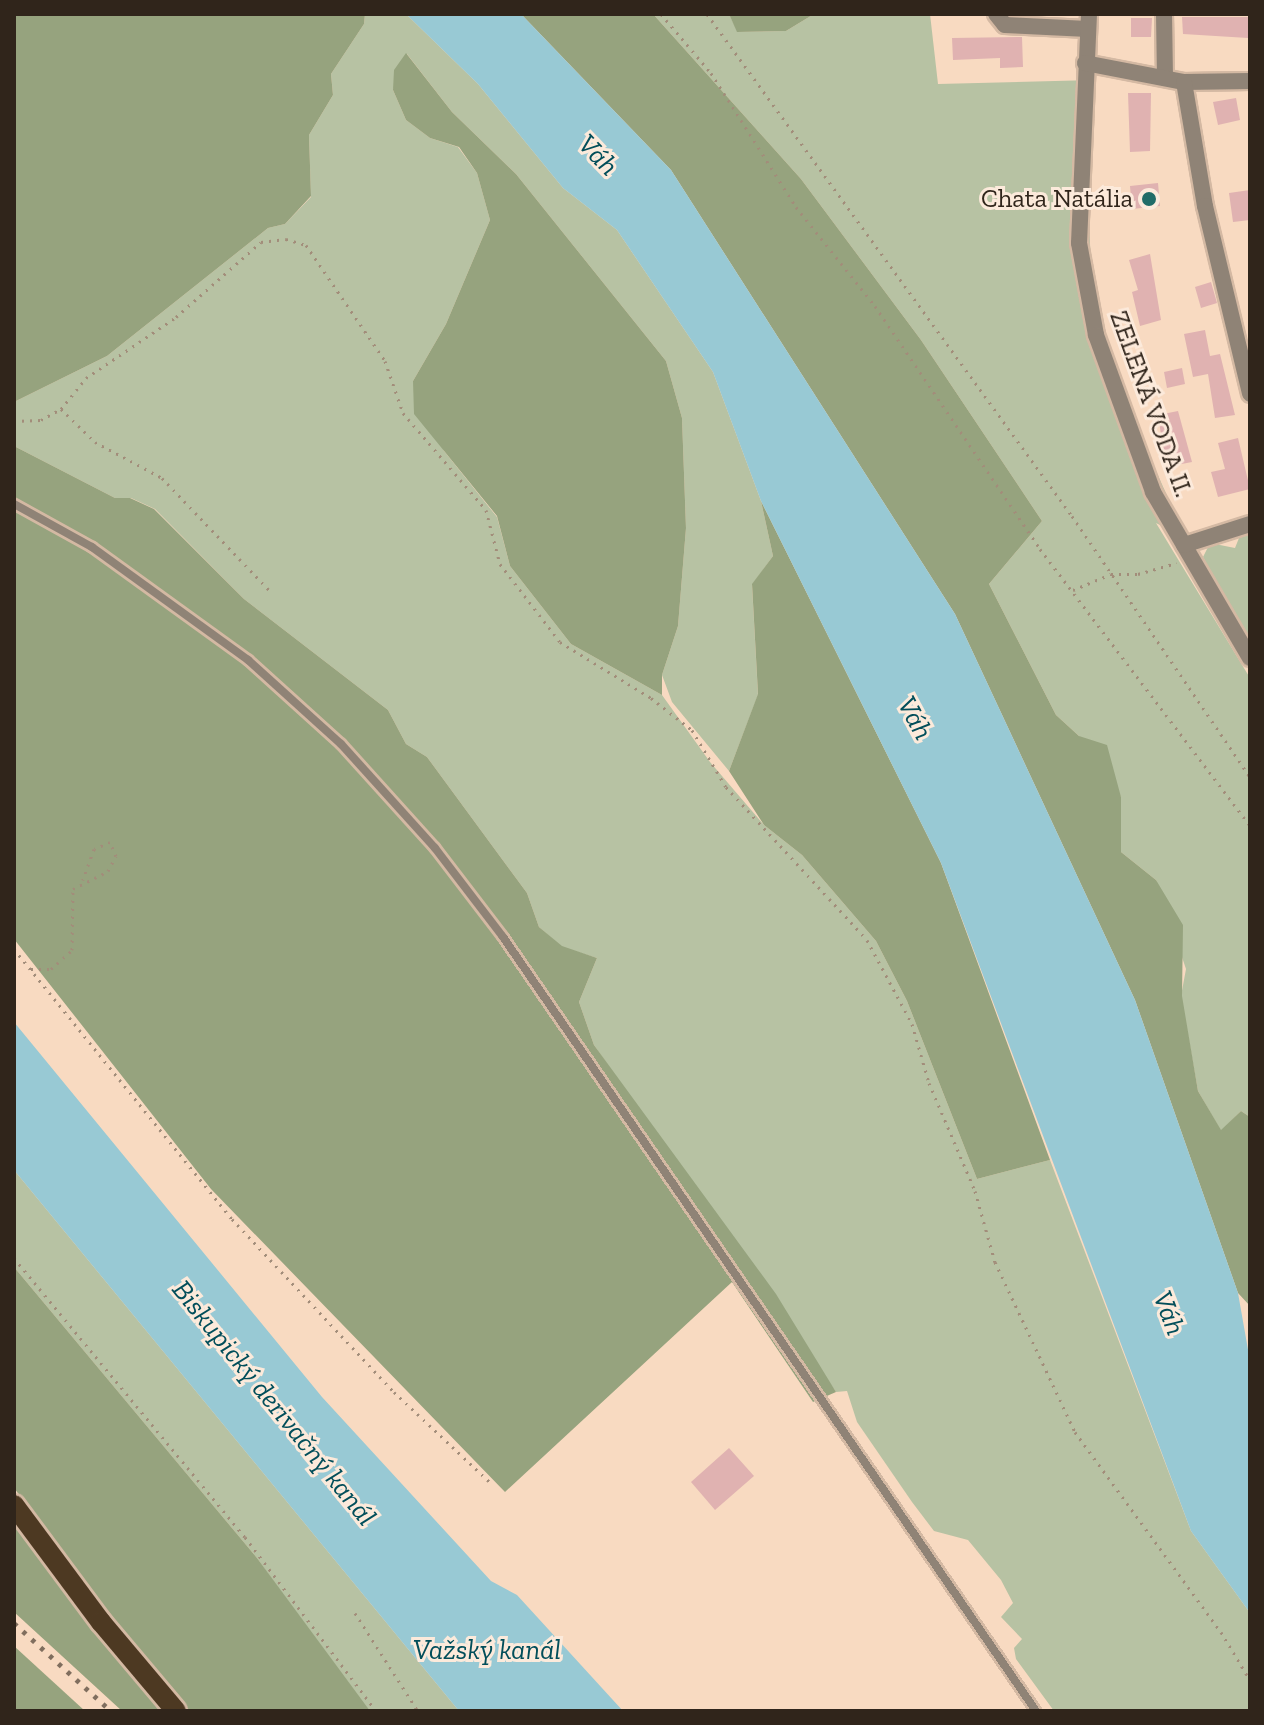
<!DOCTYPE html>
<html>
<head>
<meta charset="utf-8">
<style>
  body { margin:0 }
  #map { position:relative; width:1264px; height:1725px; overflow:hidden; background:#f8dac1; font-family:"Zilla Slab",serif }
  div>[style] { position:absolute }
  .green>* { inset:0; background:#b7c2a3 }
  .forest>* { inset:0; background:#96a37e }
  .water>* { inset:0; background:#98c9d4 }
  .building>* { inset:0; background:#e0b2b1 }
  .path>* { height:3px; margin-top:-1.5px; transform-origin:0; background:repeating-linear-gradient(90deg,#a28d7a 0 2px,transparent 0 8px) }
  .roads { filter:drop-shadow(2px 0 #d4b9a3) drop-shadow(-2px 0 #d4b9a3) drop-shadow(0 2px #d4b9a3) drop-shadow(0 -2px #d4b9a3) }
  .lane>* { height:8px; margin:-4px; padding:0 4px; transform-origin:4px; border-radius:4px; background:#8f8376 }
  .street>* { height:16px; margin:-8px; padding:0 8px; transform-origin:8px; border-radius:8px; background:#8f8376 }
  .primary>* { height:20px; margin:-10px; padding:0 10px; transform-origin:10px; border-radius:10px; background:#4d3922 }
  .rail>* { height:5px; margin-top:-2.5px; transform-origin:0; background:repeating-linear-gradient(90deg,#806e5e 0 4px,transparent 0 12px) }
  .dots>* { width:22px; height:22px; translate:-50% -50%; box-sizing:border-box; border:4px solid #fceadb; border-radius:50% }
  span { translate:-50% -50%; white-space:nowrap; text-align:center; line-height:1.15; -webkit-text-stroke:6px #fceadb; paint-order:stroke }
  .poi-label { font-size:26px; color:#30251b }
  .right { translate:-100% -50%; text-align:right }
  .street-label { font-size:26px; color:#30251b }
  .water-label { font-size:28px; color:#024e5a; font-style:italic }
  .frame { position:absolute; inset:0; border:16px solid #30251b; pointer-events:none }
</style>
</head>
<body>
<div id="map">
  <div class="green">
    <i style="clip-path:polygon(365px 14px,406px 14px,478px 84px,563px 188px,617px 230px,713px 372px,761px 501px,773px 556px,752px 585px,758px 695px,729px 771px,672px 702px,662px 675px,678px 626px,686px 528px,682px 418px,666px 361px,516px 174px,452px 112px,407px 54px,393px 90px,406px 120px,430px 138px,458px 147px,477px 173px,490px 220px,446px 324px,413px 381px,444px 451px,497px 517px,510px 566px,571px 644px,662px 695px,710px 762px,764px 825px,802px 855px,876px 941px,907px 1001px,977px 1179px,1050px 1160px,1191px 1531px,1250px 1613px,1250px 1711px,1054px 1711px,1016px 1659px,1014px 1648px,1022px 1639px,1001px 1617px,1013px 1603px,1001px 1580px,968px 1540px,934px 1531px,912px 1502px,857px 1422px,847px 1391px,836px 1392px,594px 1045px,579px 1002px,597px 958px,562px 947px,539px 927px,527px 893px,427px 757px,406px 744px,388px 710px,244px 599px,155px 509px,131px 498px,115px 498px,14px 446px,14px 402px,107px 356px,268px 228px,285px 224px,311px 197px,309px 135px,333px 95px,331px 74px,364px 24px)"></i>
    <i style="clip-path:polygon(653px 14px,729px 14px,738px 32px,786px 31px,814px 14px,930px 14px,938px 84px,1094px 80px,1087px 162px,1092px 297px,1131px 415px,1186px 538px,1156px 523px,1250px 678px,1250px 1117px,1241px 1111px,1221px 1131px,1198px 1091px,1181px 996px,1186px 969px,1156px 880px,1121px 852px,1121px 797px,1079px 736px,1056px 715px,989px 584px,1042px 521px,921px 340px,801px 179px)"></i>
    <i style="clip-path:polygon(1250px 531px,1250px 647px,1203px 557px,1210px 543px,1235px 548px,1241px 533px)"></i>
    <i style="clip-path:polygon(14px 1170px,459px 1711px,370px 1711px,348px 1687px,257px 1558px,14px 1267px)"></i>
  </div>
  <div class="forest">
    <i style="clip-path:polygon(14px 14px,365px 14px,364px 24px,331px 74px,333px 95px,309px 135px,311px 196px,285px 224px,268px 228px,107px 356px,14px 402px)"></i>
    <i style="clip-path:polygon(521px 14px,653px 14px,801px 179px,921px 340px,1042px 521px,989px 584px,1056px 715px,1079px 736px,1107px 745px,1121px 797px,1121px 852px,1156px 880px,1183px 925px,1182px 996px,1198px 1091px,1221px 1130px,1241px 1111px,1250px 1117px,1250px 1306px,1238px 1293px,1135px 1000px,955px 614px,671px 170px)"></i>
    <i style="clip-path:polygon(729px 14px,814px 14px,786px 31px,737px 32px)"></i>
    <i style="clip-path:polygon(406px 53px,452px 112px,516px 174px,666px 361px,682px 418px,686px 528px,678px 626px,662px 675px,662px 695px,571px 644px,510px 566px,497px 516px,414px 414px,413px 381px,446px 324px,490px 220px,477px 173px,459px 147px,430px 138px,406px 120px,393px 90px,394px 70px)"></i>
    <i style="clip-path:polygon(14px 446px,115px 498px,130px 498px,154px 509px,244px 599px,388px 710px,406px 744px,427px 757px,527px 893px,539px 927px,562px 946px,597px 958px,579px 1002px,594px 1045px,776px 1294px,836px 1392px,813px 1402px,732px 1282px,505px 1492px,211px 1189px,14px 939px)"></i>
    <i style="clip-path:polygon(761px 501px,941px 863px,1050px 1160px,977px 1179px,907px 1001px,876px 941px,802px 855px,764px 825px,729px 771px,758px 694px,752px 584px,773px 556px)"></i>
    <i style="clip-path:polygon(14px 1267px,257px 1558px,370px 1711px,190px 1711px,145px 1660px,14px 1488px)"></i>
    <i style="clip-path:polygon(14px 1522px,117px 1658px,163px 1711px,122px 1711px,14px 1612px)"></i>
    <i style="clip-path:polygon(14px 1646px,85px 1711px,14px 1711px)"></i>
  </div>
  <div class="water">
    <i style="clip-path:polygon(406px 14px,521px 14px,671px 170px,955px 614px,1135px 1000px,1238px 1293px,1250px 1361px,1250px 1613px,1191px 1531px,941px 863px,761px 501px,713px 372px,617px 230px,563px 188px,478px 84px)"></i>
    <i style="clip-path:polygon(14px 1022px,322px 1397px,491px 1581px,517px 1595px,623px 1711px,459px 1711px,14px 1170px)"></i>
  </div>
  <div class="building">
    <i style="clip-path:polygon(1182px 17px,1248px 17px,1248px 38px,1183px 34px)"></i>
    <i style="clip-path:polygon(1131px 18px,1152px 18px,1151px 37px,1131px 37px)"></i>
    <i style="clip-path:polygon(1022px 37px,1023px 67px,1000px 68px,1000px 58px,953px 60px,952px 38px)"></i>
    <i style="clip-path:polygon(1128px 93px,1151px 93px,1150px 151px,1130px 152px)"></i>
    <i style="clip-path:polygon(1236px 98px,1240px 120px,1218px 125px,1213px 102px)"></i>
    <i style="clip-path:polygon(1158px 183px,1160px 206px,1132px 209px,1130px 186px)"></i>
    <i style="clip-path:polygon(1250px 190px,1250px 220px,1233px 222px,1229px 193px)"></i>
    <i style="clip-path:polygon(1150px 254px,1161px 320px,1140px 326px,1132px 292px,1138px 290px,1129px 260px)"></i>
    <i style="clip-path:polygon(1211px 282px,1217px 303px,1201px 308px,1195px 287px)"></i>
    <i style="clip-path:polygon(1205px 330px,1210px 356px,1220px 354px,1235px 415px,1215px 418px,1208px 374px,1193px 377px,1184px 334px)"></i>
    <i style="clip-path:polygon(1182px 368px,1185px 384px,1167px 388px,1164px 372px)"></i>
    <i style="clip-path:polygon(1178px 411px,1192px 462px,1166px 467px,1158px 415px)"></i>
    <i style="clip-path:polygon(1238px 438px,1250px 489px,1218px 497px,1211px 472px,1225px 469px,1218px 443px)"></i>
    <i style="clip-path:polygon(729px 1448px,754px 1476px,715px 1510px,691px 1482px)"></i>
  </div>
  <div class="path">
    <i style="left:661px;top:14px;width:77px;rotate:49.7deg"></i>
    <i style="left:711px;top:73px;width:159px;rotate:57.6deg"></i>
    <i style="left:796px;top:207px;width:127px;rotate:51.4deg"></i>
    <i style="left:875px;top:306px;width:294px;rotate:55.8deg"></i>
    <i style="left:1040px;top:549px;width:348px;rotate:52.8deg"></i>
    <i style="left:707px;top:14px;width:621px;rotate:53.98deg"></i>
    <i style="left:1072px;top:516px;width:316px;rotate:55.7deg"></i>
    <i style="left:61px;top:409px;width:47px;rotate:44.1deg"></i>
    <i style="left:95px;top:442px;width:76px;rotate:28.2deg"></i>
    <i style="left:162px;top:478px;width:156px;rotate:46.3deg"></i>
    <i style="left:14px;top:421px;width:27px;rotate:-2deg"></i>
    <i style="left:41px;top:420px;width:23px;rotate:-29deg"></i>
    <i style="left:61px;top:409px;width:40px;rotate:-51deg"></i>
    <i style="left:86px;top:378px;width:109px;rotate:-34.1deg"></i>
    <i style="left:176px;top:317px;width:113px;rotate:-41.4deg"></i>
    <i style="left:261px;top:242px;width:25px;rotate:-7deg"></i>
    <i style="left:286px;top:239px;width:21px;rotate:17deg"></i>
    <i style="left:306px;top:245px;width:140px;rotate:55.7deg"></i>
    <i style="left:385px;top:361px;width:55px;rotate:70.9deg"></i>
    <i style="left:403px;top:413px;width:128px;rotate:49.4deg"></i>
    <i style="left:486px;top:510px;width:56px;rotate:75.5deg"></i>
    <i style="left:500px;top:564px;width:98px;rotate:52.4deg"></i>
    <i style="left:560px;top:642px;width:107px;rotate:31.6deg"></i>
    <i style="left:651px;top:698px;width:52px;rotate:38deg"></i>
    <i style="left:692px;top:730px;width:66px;rotate:59.2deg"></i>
    <i style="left:726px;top:787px;width:208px;rotate:47.3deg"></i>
    <i style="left:867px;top:940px;width:95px;rotate:61.8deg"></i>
    <i style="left:912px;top:1024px;width:61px;rotate:73.9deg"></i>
    <i style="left:929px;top:1083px;width:117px;rotate:66.9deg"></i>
    <i style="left:975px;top:1191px;width:74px;rotate:74.3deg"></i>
    <i style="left:995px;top:1262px;width:188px;rotate:64.8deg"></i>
    <i style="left:1075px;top:1432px;width:248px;rotate:53.9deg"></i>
    <i style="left:1221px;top:1632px;width:56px;rotate:58.9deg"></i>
    <i style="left:1073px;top:590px;width:41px;rotate:-22.8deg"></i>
    <i style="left:1111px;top:574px;width:27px"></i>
    <i style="left:1138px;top:574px;width:40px;rotate:-16deg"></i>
    <i style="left:14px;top:949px;width:347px;rotate:51.1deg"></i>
    <i style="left:232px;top:1219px;width:237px;rotate:46.9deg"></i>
    <i style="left:394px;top:1392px;width:133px;rotate:43.2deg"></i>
    <i style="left:31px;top:969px;width:20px"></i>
    <i style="left:51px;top:969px;width:28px;rotate:-42deg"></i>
    <i style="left:72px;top:950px;width:61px;rotate:-89.1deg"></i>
    <i style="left:73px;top:889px;width:39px;rotate:-27deg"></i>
    <i style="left:108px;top:871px;width:17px;rotate:-62deg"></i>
    <i style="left:116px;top:856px;width:15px;rotate:-113deg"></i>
    <i style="left:110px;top:842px;width:17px;rotate:156deg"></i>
    <i style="left:94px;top:849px;width:33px;rotate:110deg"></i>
    <i style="left:14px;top:1258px;width:362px;rotate:50.4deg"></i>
    <i style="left:245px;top:1537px;width:218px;rotate:53deg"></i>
    <i style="left:355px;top:1613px;width:117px;rotate:57.3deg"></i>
  </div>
  <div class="roads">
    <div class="lane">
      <i style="left:14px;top:504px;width:89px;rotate:28.9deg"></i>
      <i style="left:92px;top:547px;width:193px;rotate:35.9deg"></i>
      <i style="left:248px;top:660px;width:125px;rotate:42.1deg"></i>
      <i style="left:341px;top:744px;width:140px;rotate:47.9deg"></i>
      <i style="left:435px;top:848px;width:112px;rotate:52.6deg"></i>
      <i style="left:503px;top:937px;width:940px;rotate:55.45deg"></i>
    </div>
    <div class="street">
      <i style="left:996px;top:14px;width:14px;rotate:51deg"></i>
      <i style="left:1005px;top:25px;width:83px;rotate:2.8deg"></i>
      <i style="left:1089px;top:14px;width:229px;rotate:92.5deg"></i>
      <i style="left:1079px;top:243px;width:94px;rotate:79.5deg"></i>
      <i style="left:1096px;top:335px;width:167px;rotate:70deg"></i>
      <i style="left:1153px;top:492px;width:192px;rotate:59.7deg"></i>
      <i style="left:1164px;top:14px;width:64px;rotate:89.1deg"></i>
      <i style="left:1085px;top:63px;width:101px;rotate:10.9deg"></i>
      <i style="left:1184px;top:82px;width:66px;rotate:-0.9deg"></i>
      <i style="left:1184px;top:82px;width:126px;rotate:80.4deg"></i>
      <i style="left:1205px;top:206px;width:193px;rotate:76.5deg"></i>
      <i style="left:1184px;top:545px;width:69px;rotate:-17.7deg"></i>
    </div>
    <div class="primary">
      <i style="left:14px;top:1505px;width:146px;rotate:53.4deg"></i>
      <i style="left:101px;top:1622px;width:116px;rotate:49.9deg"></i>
    </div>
  </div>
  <div class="rail">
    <i style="left:14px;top:1623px;width:131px;rotate:42.2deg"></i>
  </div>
  <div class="dots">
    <i style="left:1149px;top:199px;background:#226c68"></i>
  </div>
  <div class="poi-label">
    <span class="right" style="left:1133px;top:199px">Chata Natália</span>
  </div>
  <div class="street-label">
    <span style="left:1151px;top:404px;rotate:70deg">ZELENÁ VODA II.</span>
  </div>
  <div class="water-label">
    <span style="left:598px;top:155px;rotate:46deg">Váh</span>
    <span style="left:915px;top:718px;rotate:62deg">Váh</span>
    <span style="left:1169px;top:1313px;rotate:69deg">Váh</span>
    <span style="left:274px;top:1403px;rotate:51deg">Biskupický derivačný kanál</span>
    <span style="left:487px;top:1650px">Važský kanál</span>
  </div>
  <div class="frame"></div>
</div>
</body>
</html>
